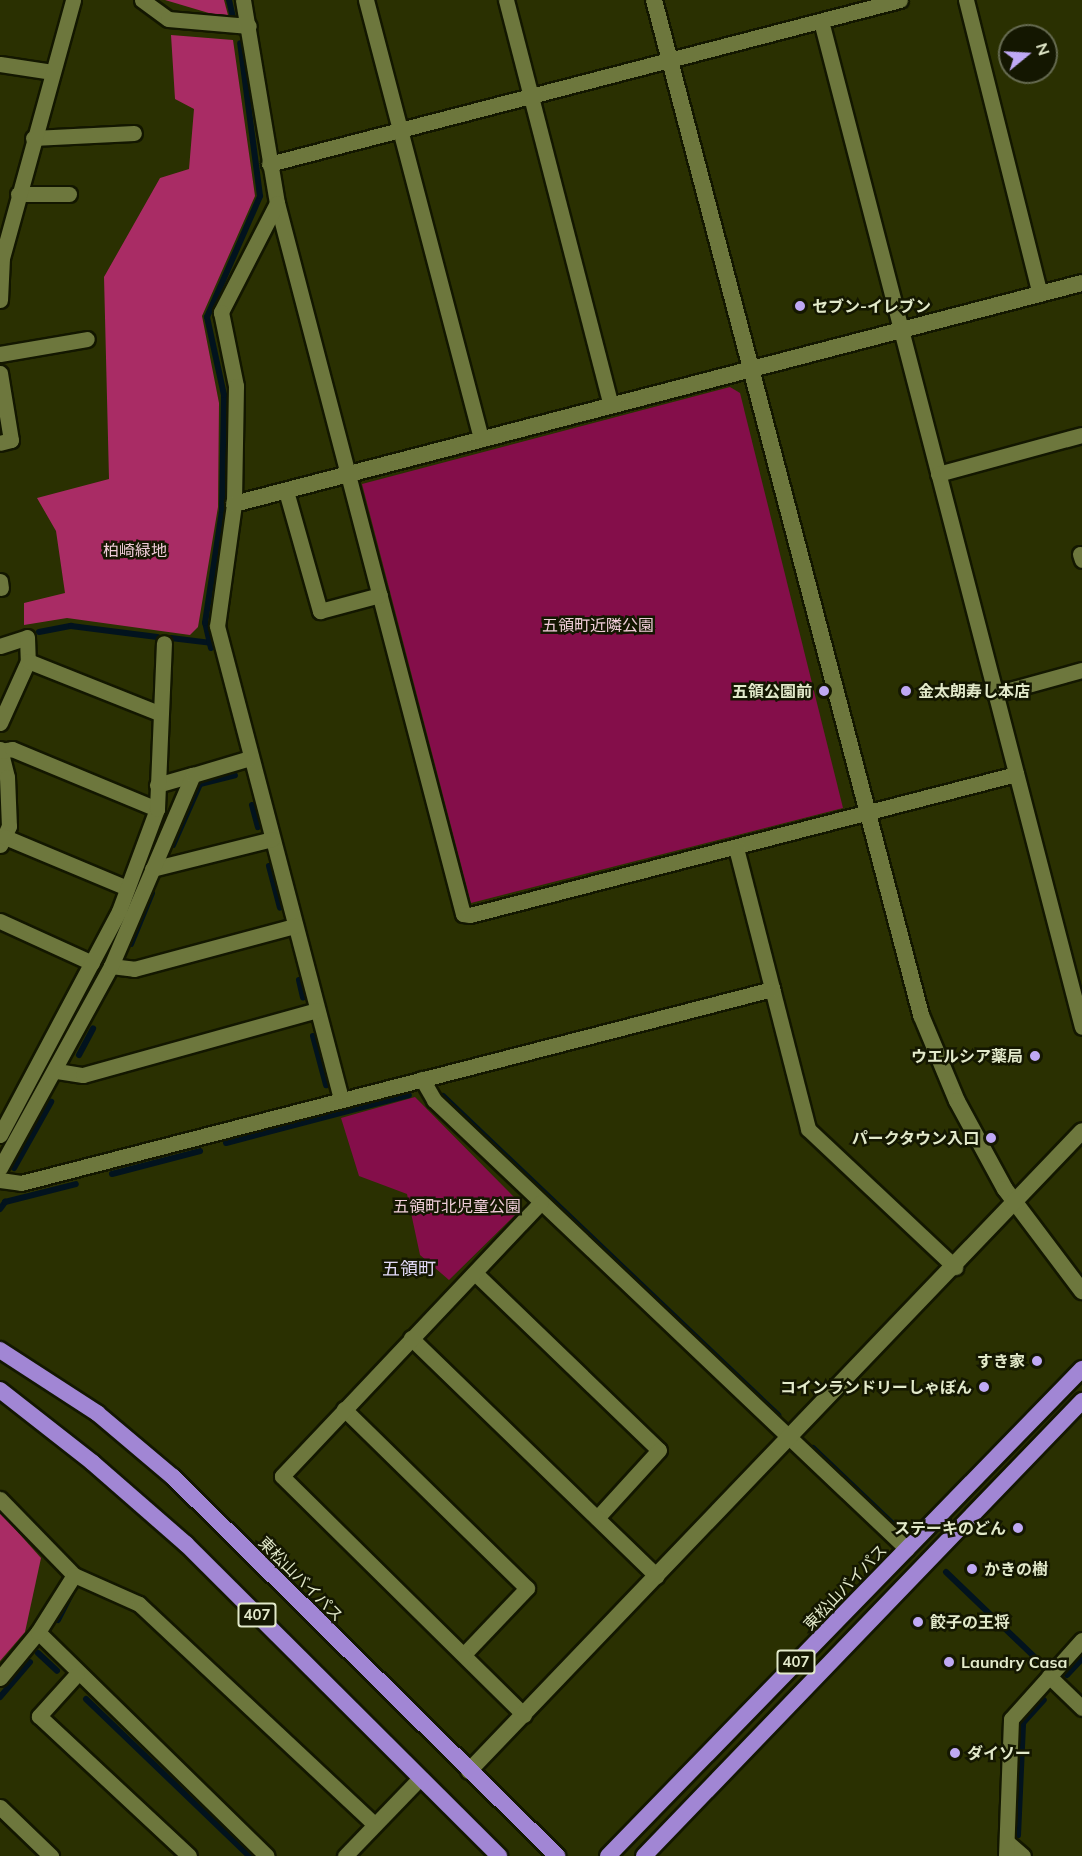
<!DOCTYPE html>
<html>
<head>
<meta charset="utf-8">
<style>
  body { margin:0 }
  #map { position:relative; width:1082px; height:1856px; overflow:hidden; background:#2a3001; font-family:Mulish,"Noto Sans JP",sans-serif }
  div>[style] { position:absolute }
  .green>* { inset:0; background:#840e4a }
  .forest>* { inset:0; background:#a92c65 }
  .stream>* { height:6px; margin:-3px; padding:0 3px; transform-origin:3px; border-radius:3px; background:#02131e }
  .roads { filter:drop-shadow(2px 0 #131700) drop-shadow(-2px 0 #131700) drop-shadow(0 2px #131700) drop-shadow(0 -2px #131700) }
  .minor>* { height:15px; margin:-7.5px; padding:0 7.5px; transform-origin:7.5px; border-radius:7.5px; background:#6d773d }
  .tertiary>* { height:16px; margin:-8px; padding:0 8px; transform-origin:8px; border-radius:8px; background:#6d773d }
  .trunk>* { height:16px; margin:-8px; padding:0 8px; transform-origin:8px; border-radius:8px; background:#a186d4 }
  .dots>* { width:16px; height:16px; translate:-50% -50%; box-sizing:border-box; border:3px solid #141701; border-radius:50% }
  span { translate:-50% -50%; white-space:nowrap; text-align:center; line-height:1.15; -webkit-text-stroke:5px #141701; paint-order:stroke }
  .shield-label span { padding:2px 4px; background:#141701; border:2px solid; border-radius:4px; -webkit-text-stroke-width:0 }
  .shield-label { font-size:15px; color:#e2e9ca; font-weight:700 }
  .poi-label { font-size:16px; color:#e2e9ca; font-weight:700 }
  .left { translate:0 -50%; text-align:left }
  .right { translate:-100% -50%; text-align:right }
  .park-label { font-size:16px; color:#efcdd8 }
  .street-label { font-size:16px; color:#e2e9ca }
  .neighbourhood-label { font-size:18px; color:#e2daf7 }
  .north { position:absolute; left:998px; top:24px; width:60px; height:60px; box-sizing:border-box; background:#141701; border:2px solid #666b51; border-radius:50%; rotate:72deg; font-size:16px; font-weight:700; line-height:24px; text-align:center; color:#e2e9ca }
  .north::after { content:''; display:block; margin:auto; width:21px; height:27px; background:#bfa9f4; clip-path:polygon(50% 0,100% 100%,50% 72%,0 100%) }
</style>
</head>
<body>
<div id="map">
  <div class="green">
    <i style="clip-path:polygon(730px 387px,740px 393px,843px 808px,471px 903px,362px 484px)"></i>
    <i style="clip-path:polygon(415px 1097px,515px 1198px,516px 1214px,449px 1280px,420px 1255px,407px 1194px,359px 1176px,341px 1118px)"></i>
  </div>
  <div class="forest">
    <i style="clip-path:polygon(165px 0,224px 0,229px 19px)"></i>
    <i style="clip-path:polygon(171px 35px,233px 40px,255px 196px,202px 316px,219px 403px,218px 507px,198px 627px,190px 635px,67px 618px,24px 625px,24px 603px,65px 593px,56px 531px,37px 498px,109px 479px,104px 277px,160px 178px,189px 169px,194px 109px,175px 99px)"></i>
    <i style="clip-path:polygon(0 1512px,41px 1558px,25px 1632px,0 1661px)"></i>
  </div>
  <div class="stream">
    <i style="left:229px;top:0;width:17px;rotate:77deg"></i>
    <i style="left:39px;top:632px;width:33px;rotate:-11deg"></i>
    <i style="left:71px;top:626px;width:87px;rotate:7.3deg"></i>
    <i style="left:171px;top:638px;width:38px;rotate:7deg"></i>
    <i style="left:211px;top:648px;width:26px;rotate:-103deg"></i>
    <i style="left:205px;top:623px;width:114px;rotate:-81.4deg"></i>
    <i style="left:222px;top:510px;width:115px;rotate:-89deg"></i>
    <i style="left:224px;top:395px;width:80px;rotate:-102.3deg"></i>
    <i style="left:207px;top:317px;width:132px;rotate:-66.3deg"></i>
    <i style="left:260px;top:196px;width:154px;rotate:-97.4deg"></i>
    <i style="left:252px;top:805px;width:23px;rotate:75deg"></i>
    <i style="left:173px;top:845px;width:67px;rotate:-66.1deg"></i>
    <i style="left:200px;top:784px;width:36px;rotate:-14deg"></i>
    <i style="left:269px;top:866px;width:43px;rotate:75.3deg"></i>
    <i style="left:131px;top:944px;width:55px;rotate:-67.6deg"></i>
    <i style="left:299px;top:980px;width:18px;rotate:77deg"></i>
    <i style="left:313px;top:1036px;width:51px;rotate:75.1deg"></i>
    <i style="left:79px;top:1055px;width:30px;rotate:-62deg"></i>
    <i style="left:443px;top:1096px;width:463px;rotate:43.6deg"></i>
    <i style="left:226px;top:1143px;width:189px;rotate:-14.7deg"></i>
    <i style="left:14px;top:1168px;width:76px;rotate:-60.7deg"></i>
    <i style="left:112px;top:1174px;width:91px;rotate:-14.6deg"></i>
    <i style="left:0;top:1209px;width:9px;rotate:-54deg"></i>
    <i style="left:5px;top:1202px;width:73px;rotate:-14.2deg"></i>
    <i style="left:813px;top:1448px;width:116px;rotate:43.6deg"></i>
    <i style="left:946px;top:1572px;width:133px;rotate:43.8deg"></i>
    <i style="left:58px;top:1620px;width:27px;rotate:-63deg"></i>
    <i style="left:38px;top:1653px;width:26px;rotate:43deg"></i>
    <i style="left:1067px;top:1675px;width:22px;rotate:-47deg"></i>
    <i style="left:0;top:1697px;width:46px;rotate:-49.4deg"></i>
    <i style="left:86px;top:1699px;width:226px;rotate:43.9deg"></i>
    <i style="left:1018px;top:1835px;width:112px;rotate:-87.4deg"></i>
    <i style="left:1023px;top:1723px;width:31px;rotate:-48deg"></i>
  </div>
  <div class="roads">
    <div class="minor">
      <i style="left:142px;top:0;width:32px;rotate:36deg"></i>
      <i style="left:168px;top:19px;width:81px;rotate:4.9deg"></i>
      <i style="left:243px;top:0;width:206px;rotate:80.5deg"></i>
      <i style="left:277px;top:203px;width:735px;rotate:75.34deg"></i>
      <i style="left:463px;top:914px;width:7px;rotate:8deg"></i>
      <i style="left:470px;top:915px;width:564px;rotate:-14.48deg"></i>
      <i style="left:366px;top:0;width:454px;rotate:75.3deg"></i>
      <i style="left:506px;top:0;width:418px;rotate:75.5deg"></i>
      <i style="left:966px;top:0;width:303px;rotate:75.9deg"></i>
      <i style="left:821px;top:21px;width:1039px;rotate:75.46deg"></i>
      <i style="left:0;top:64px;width:53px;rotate:8.7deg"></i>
      <i style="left:33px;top:138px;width:101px;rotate:-2.8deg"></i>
      <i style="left:269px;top:164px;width:652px;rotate:-14.57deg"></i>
      <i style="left:18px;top:194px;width:51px"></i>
      <i style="left:277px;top:203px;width:123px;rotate:117.2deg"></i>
      <i style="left:221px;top:312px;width:76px;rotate:78.5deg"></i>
      <i style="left:236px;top:386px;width:118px;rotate:91deg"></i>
      <i style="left:234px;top:504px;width:123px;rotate:97.9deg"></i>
      <i style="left:217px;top:626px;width:489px;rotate:75.3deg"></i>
      <i style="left:0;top:300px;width:42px;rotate:-87.3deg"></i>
      <i style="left:2px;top:258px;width:268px;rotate:-74.6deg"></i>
      <i style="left:0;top:354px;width:88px;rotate:-9.8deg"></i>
      <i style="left:0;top:373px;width:68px;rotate:80.7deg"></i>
      <i style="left:11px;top:440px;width:11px;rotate:165deg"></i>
      <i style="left:938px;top:474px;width:149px;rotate:-15.2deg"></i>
      <i style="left:286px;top:491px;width:125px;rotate:74.2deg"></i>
      <i style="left:320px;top:611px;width:62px;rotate:-14.9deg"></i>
      <i style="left:1080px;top:554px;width:6px;rotate:72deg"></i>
      <i style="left:0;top:581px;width:7px;rotate:82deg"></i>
      <i style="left:0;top:646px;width:28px;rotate:-18deg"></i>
      <i style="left:27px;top:637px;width:24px;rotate:88deg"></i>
      <i style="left:28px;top:661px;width:68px;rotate:114.3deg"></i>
      <i style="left:28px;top:661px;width:141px;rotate:21.7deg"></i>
      <i style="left:995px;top:694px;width:90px;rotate:-15.4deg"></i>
      <i style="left:0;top:749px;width:29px;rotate:76deg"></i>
      <i style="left:7px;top:777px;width:49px;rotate:87.7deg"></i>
      <i style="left:9px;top:826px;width:21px;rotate:115deg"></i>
      <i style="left:0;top:751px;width:12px;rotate:-9deg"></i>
      <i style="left:12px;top:749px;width:157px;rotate:22.5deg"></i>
      <i style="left:157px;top:785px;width:37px;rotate:-16deg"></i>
      <i style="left:5px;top:837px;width:132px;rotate:22.7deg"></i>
      <i style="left:736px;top:848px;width:290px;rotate:75.6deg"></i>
      <i style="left:808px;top:1129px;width:202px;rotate:43.2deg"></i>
      <i style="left:152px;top:869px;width:124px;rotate:-14deg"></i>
      <i style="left:0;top:921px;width:101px;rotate:24.5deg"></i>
      <i style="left:111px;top:966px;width:23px;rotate:7deg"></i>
      <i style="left:134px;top:969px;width:167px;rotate:-15deg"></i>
      <i style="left:57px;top:1071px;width:26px;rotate:9deg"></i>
      <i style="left:83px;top:1075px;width:243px;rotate:-15.5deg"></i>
      <i style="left:422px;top:1079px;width:24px;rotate:60deg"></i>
      <i style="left:434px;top:1100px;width:652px;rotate:43.51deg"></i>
      <i style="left:0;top:1135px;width:254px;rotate:-62deg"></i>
      <i style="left:119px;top:911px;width:109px;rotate:-69.6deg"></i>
      <i style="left:157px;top:809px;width:166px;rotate:-87.6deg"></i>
      <i style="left:0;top:1168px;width:230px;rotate:-61.2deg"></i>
      <i style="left:111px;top:966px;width:208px;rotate:-66.8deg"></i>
      <i style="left:193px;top:775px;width:59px;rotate:-16.6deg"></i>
      <i style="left:0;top:1180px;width:21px;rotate:8deg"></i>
      <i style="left:21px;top:1183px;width:776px;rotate:-14.48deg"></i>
      <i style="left:475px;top:1273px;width:255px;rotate:43.9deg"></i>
      <i style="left:659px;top:1450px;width:92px;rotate:132.4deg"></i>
      <i style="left:411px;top:1338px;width:342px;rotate:44.1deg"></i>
      <i style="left:344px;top:1409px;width:256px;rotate:44.4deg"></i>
      <i style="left:527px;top:1588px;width:90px;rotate:133.6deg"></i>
      <i style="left:0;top:1499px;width:106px;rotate:45.8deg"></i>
      <i style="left:38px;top:1632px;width:320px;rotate:44.4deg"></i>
      <i style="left:77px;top:1674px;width:57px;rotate:132.1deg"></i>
      <i style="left:39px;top:1716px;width:205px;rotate:43deg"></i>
      <i style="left:1049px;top:1676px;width:46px;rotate:44.1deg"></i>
      <i style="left:0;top:1678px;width:60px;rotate:-50.4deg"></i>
      <i style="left:38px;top:1632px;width:67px;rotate:-57.7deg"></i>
      <i style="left:74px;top:1575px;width:71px;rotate:24deg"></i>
      <i style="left:139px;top:1604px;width:322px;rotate:43.1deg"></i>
      <i style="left:524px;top:1715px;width:340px;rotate:-135.4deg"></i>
      <i style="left:282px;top:1476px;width:377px;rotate:-46.6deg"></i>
      <i style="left:0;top:1807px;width:71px;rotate:43.9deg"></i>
      <i style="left:1007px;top:1842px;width:21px;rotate:41deg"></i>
      <i style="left:345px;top:1856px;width:108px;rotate:-46.1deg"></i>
      <i style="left:1006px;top:1856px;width:137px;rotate:-87.9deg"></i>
      <i style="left:1011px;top:1719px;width:106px;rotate:-48.1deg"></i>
    </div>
    <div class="tertiary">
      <i style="left:654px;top:0;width:1050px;rotate:75.26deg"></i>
      <i style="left:921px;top:1015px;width:93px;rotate:67.3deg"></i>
      <i style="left:957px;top:1101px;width:100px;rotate:61.4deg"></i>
      <i style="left:1005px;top:1189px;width:128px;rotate:53deg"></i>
      <i style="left:234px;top:504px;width:876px;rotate:-14.61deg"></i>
      <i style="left:469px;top:1771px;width:886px;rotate:-46.23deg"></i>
    </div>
    <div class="trunk">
      <i style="left:0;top:1350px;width:116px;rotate:33deg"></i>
      <i style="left:97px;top:1413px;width:99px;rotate:40.1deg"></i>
      <i style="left:173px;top:1477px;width:540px;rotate:44.62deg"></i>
      <i style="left:0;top:1390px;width:118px;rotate:38.1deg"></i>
      <i style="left:93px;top:1463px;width:123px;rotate:41.1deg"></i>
      <i style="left:186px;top:1544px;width:442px;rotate:44.9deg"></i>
      <i style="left:608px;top:1856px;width:680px;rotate:-45.78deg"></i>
      <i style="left:644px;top:1856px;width:632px;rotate:-46.09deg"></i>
    </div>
  </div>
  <div class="dots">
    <i style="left:800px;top:306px;background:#bfa9f4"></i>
    <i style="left:824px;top:691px;background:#bfa9f4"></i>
    <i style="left:906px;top:691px;background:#bfa9f4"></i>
    <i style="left:1035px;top:1056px;background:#bfa9f4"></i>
    <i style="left:991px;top:1138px;background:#bfa9f4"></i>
    <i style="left:1037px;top:1361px;background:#bfa9f4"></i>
    <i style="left:984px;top:1387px;background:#bfa9f4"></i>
    <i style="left:1018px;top:1528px;background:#bfa9f4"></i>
    <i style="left:972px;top:1569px;background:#bfa9f4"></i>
    <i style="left:918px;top:1622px;background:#bfa9f4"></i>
    <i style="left:949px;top:1662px;background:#bfa9f4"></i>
    <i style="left:955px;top:1753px;background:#bfa9f4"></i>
  </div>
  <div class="shield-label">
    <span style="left:257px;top:1615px">407</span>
    <span style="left:796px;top:1662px">407</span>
  </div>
  <div class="poi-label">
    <span class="left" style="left:812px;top:306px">セブン-イレブン</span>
    <span class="right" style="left:812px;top:691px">五領公園前</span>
    <span class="left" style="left:918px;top:691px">金太朗寿し本店</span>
    <span class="right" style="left:1023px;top:1056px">ウエルシア薬局</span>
    <span class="right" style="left:979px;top:1138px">パークタウン入口</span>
    <span class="right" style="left:1025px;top:1361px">すき家</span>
    <span class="right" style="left:972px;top:1387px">コインランドリーしゃぼん</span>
    <span class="right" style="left:1006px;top:1528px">ステーキのどん</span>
    <span class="left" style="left:984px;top:1569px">かきの樹</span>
    <span class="left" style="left:930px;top:1622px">餃子の王将</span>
    <span class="left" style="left:961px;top:1662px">Laundry Casa</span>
    <span class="left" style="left:967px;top:1753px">ダイソー</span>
  </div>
  <div class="park-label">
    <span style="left:135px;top:550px">柏崎緑地</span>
    <span style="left:598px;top:625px">五領町近隣公園</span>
    <span style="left:457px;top:1206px">五領町北児童公園</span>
  </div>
  <div class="street-label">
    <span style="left:301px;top:1579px;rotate:45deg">東松山バイパス</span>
    <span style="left:845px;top:1587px;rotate:-46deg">東松山バイパス</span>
  </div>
  <div class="neighbourhood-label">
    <span style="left:409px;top:1269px">五領町</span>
  </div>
  <div class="north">N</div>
</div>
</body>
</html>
